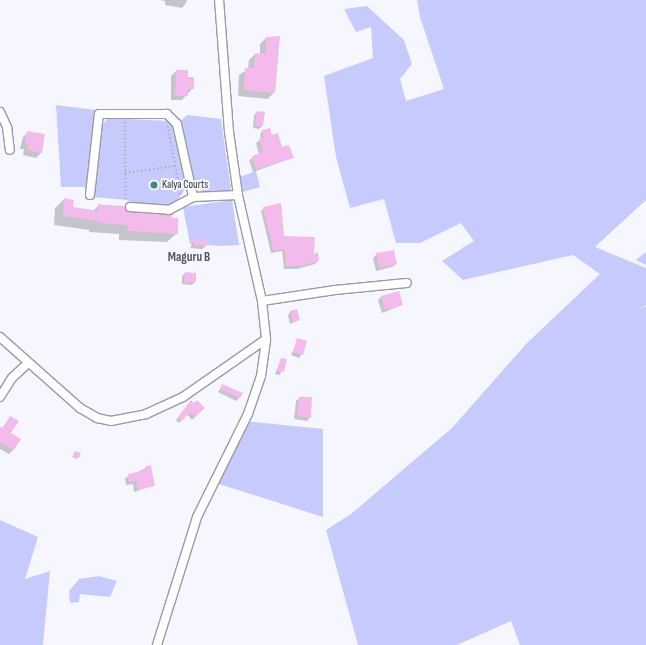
<!DOCTYPE html>
<html>
<head>
<meta charset="utf-8">
<style>
  body { margin:0 }
  #map { position:relative; width:646px; height:645px; overflow:hidden; background:#f6f7fe; font-family:"Sofia Sans Condensed",sans-serif }
  div>[style] { position:absolute }
  .green>* { inset:0; background:#c7cafc }
  .shadow>* { inset:0; background:#0003 }
  .building>* { inset:0; background:#f2bbeb }
  .path>* { height:1.5px; margin-top:-0.75px; transform-origin:0; background:repeating-linear-gradient(90deg,#a0a1a6 0 1px,transparent 0 4px) }
  .roads { filter:drop-shadow(1px 0 #9a9ba1) drop-shadow(-1px 0 #9a9ba1) drop-shadow(0 1px #9a9ba1) drop-shadow(0 -1px #9a9ba1) }
  .minor>* { height:8px; margin:-4px; padding:0 4px; transform-origin:4px; border-radius:4px; background:#fff }
  .dots>* { width:11px; height:11px; translate:-50% -50%; box-sizing:border-box; border:2px solid #f6f7fe; border-radius:50% }
  span { translate:-50% -50%; white-space:nowrap; text-align:center; line-height:1.15; -webkit-text-stroke:4px #f6f7fe; paint-order:stroke }
  .poi-label { font-size:11px; color:#303033 }
  .left { translate:0 -50%; text-align:left }
  .quarter-label { font-size:13px; color:#53545a; font-weight:700 }
</style>
</head>
<body>
<div id="map">
  <div class="green">
    <i style="clip-path:polygon(417px 0,646px 0,646px 200px,595px 247px,646px 268px,646px 305px,638px 309px,646px 306px,646px 645px,520px 645px,511px 621px,457px 645px,358px 645px,326px 530px,351px 514px,452px 428px,526px 344px,600px 274px,573px 255px,463px 280px,442px 261px,474px 241px,461px 223px,420px 243px,396px 243px,384px 199px,350px 208px,336px 157px,324px 76px,373px 58px,371px 27px,356px 32px,344px 9px,367px 6px,404px 40px,412px 64px,400px 79px,406px 101px,444px 89px,420px 17px)"></i>
    <i style="clip-path:polygon(56px 105px,96px 110px,86px 187px,61px 187px)"></i>
    <i style="clip-path:polygon(187px 115px,221px 119px,231px 190px,206px 193px,195px 187px,181px 121px)"></i>
    <i style="clip-path:polygon(108px 118px,169px 121px,174px 128px,187px 186px,177px 201px,168px 204px,132px 204px,127px 200px,93px 197px,101px 126px)"></i>
    <i style="clip-path:polygon(256px 171px,260px 187px,243px 192px,240px 177px)"></i>
    <i style="clip-path:polygon(232px 200px,239px 245px,220px 246px,190px 244px,183px 207px)"></i>
    <i style="clip-path:polygon(646px 252px,646px 265px,636px 260px)"></i>
    <i style="clip-path:polygon(245px 421px,323px 429px,323px 517px,216px 483px)"></i>
    <i style="clip-path:polygon(0 520px,38px 537px,25px 579px,50px 571px,43px 645px,0 645px)"></i>
    <i style="clip-path:polygon(99px 576px,117px 581px,110px 597px,80px 594px,79px 602px,70px 603px,69px 591px,79px 579px)"></i>
  </div>
  <div class="shadow">
    <i style="clip-path:polygon(159px 0,187px 0,186px 3px,182px 8px,165px 5px,165px 1px)"></i>
    <i style="clip-path:polygon(266px 38px,274px 92px,268px 99px,238px 96px,239px 75px,248px 69px,249px 60px,255px 54px,260px 54px,260px 44px)"></i>
    <i style="clip-path:polygon(176px 71px,187px 78px,193px 88px,182px 100px,171px 100px,171px 76px)"></i>
    <i style="clip-path:polygon(257px 112px,262px 126px,259px 129px,253px 128px,254px 115px)"></i>
    <i style="clip-path:polygon(263px 130px,292px 158px,253px 172px,249px 160px,259px 154px,256px 143px,261px 139px,260px 134px)"></i>
    <i style="clip-path:polygon(28px 132px,41px 153px,36px 158px,23px 155px,24px 149px,20px 149px,23px 137px)"></i>
    <i style="clip-path:polygon(64px 199px,72px 208px,93px 211px,99px 205px,129px 213px,171px 219px,177px 233px,167px 242px,119px 240px,119px 234px,89px 232px,89px 230px,54px 225px,55px 208px)"></i>
    <i style="clip-path:polygon(264px 208px,283px 237px,313px 255px,318px 261px,315px 264px,297px 269px,284px 269px,282px 251px,271px 253px,261px 211px)"></i>
    <i style="clip-path:polygon(194px 240px,206px 246px,202px 249px,190px 248px)"></i>
    <i style="clip-path:polygon(377px 254px,396px 264px,392px 267px,376px 271px,373px 258px)"></i>
    <i style="clip-path:polygon(185px 273px,195px 282px,192px 285px,182px 284px,182px 276px)"></i>
    <i style="clip-path:polygon(381px 297px,402px 305px,382px 313px,378px 300px)"></i>
    <i style="clip-path:polygon(291px 311px,299px 320px,290px 324px,288px 315px)"></i>
    <i style="clip-path:polygon(298px 340px,302px 354px,299px 358px,291px 355px)"></i>
    <i style="clip-path:polygon(281px 359px,286px 360px,280px 375px,275px 374px)"></i>
    <i style="clip-path:polygon(223px 385px,240px 397px,236px 401px,218px 392px)"></i>
    <i style="clip-path:polygon(300px 398px,310px 417px,307px 421px,294px 419px,296px 401px)"></i>
    <i style="clip-path:polygon(189px 404px,204px 408px,192px 420px,187px 414px,179px 423px,176px 420px)"></i>
    <i style="clip-path:polygon(10px 417px,10px 433px,13px 450px,9px 454px,0 449px,0 431px)"></i>
    <i style="clip-path:polygon(75px 452px,80px 454px,77px 459px,72px 457px)"></i>
    <i style="clip-path:polygon(146px 468px,154px 485px,134px 492px,133px 484px,126px 485px,125px 478px)"></i>
  </div>
  <div class="building">
    <i style="clip-path:polygon(280px 36px,275px 93px,244px 90px,245px 68px,254px 68px,255px 53px,266px 54px,266px 37px)"></i>
    <i style="clip-path:polygon(176px 70px,188px 70px,188px 77px,194px 77px,194px 89px,188px 89px,188px 96px,175px 96px)"></i>
    <i style="clip-path:polygon(257px 111px,265px 112px,263px 126px,255px 126px)"></i>
    <i style="clip-path:polygon(270px 128px,272px 135px,278px 133px,282px 147px,289px 145px,294px 158px,256px 169px,252px 156px,263px 152px,259px 139px,264px 137px,262px 130px)"></i>
    <i style="clip-path:polygon(27px 131px,45px 134px,42px 153px,27px 150px,28px 144px,25px 144px)"></i>
    <i style="clip-path:polygon(64px 198px,74px 200px,73px 207px,98px 211px,98px 204px,105px 205px,125px 206px,130px 212px,173px 214px,172px 218px,178px 218px,178px 234px,127px 231px,128px 225px,97px 223px,98px 221px,63px 216px)"></i>
    <i style="clip-path:polygon(281px 203px,284px 236px,315px 237px,314px 254px,318px 252px,319px 261px,301px 266px,286px 266px,285px 249px,274px 251px,263px 207px)"></i>
    <i style="clip-path:polygon(193px 239px,207px 240px,207px 246px,193px 245px)"></i>
    <i style="clip-path:polygon(394px 250px,397px 264px,379px 268px,376px 253px)"></i>
    <i style="clip-path:polygon(185px 272px,196px 273px,196px 282px,184px 282px)"></i>
    <i style="clip-path:polygon(399px 291px,403px 305px,385px 310px,381px 296px)"></i>
    <i style="clip-path:polygon(297px 309px,300px 320px,293px 322px,290px 311px)"></i>
    <i style="clip-path:polygon(297px 338px,307px 341px,303px 355px,293px 352px)"></i>
    <i style="clip-path:polygon(281px 358px,287px 359px,284px 372px,277px 371px)"></i>
    <i style="clip-path:polygon(222px 384px,243px 393px,240px 398px,220px 389px)"></i>
    <i style="clip-path:polygon(299px 397px,312px 397px,311px 418px,297px 416px)"></i>
    <i style="clip-path:polygon(191px 400px,194px 403px,197px 400px,205px 408px,195px 417px,190px 412px,182px 421px,178px 417px)"></i>
    <i style="clip-path:polygon(10px 416px,19px 421px,11px 433px,21px 439px,14px 450px,0 442px,0 427px,3px 428px)"></i>
    <i style="clip-path:polygon(75px 451px,81px 453px,79px 458px,73px 456px)"></i>
    <i style="clip-path:polygon(151px 465px,155px 486px,138px 490px,136px 481px,129px 482px,128px 474px,146px 470px,145px 467px)"></i>
  </div>
  <div class="path">
    <i style="left:125px;top:122px;width:80px;rotate:89.3deg"></i>
    <i style="left:168px;top:126px;width:70px;rotate:79.3deg"></i>
    <i style="left:125px;top:173px;width:50px;rotate:-8deg"></i>
  </div>
  <div class="roads">
    <div class="minor">
      <i style="left:0;top:112px;width:17px;rotate:65deg"></i>
      <i style="left:7px;top:127px;width:23px;rotate:83deg"></i>
      <i style="left:90px;top:195px;width:81px;rotate:-83.7deg"></i>
      <i style="left:99px;top:114px;width:68px"></i>
      <i style="left:167px;top:114px;width:14px;rotate:45deg"></i>
      <i style="left:177px;top:124px;width:75px;rotate:77.6deg"></i>
      <i style="left:130px;top:207px;width:39px;rotate:4deg"></i>
      <i style="left:169px;top:210px;width:27px;rotate:-28deg"></i>
      <i style="left:193px;top:197px;width:45px;rotate:-2.5deg"></i>
      <i style="left:262px;top:301px;width:74px;rotate:-8.6deg"></i>
      <i style="left:335px;top:290px;width:72px;rotate:-5.6deg"></i>
      <i style="left:0;top:337px;width:107px;rotate:41.6deg"></i>
      <i style="left:80px;top:408px;width:20px;rotate:30deg"></i>
      <i style="left:97px;top:418px;width:14px;rotate:12deg"></i>
      <i style="left:111px;top:421px;width:36px;rotate:-11deg"></i>
      <i style="left:146px;top:414px;width:41px;rotate:-24.7deg"></i>
      <i style="left:183px;top:397px;width:101px;rotate:-34.9deg"></i>
      <i style="left:0;top:397px;width:22px;rotate:-58deg"></i>
      <i style="left:12px;top:378px;width:22px;rotate:-43deg"></i>
      <i style="left:157px;top:645px;width:134px;rotate:-72.6deg"></i>
      <i style="left:197px;top:517px;width:115px;rotate:-63.7deg"></i>
      <i style="left:248px;top:414px;width:40px;rotate:-71.1deg"></i>
      <i style="left:261px;top:376px;width:37px;rotate:-82deg"></i>
      <i style="left:266px;top:339px;width:38px;rotate:-96deg"></i>
      <i style="left:262px;top:301px;width:109px;rotate:-102.8deg"></i>
      <i style="left:238px;top:195px;width:64px;rotate:-98.1deg"></i>
      <i style="left:229px;top:132px;width:132px;rotate:-94.3deg"></i>
    </div>
  </div>
  <div class="dots">
    <i style="left:154px;top:185px;background:#3f858f"></i>
  </div>
  <div class="poi-label">
    <span class="left" style="left:162px;top:185px">Kalya Courts</span>
  </div>
  <div class="quarter-label">
    <span style="left:189px;top:257px">Maguru B</span>
  </div>
</div>
</body>
</html>
